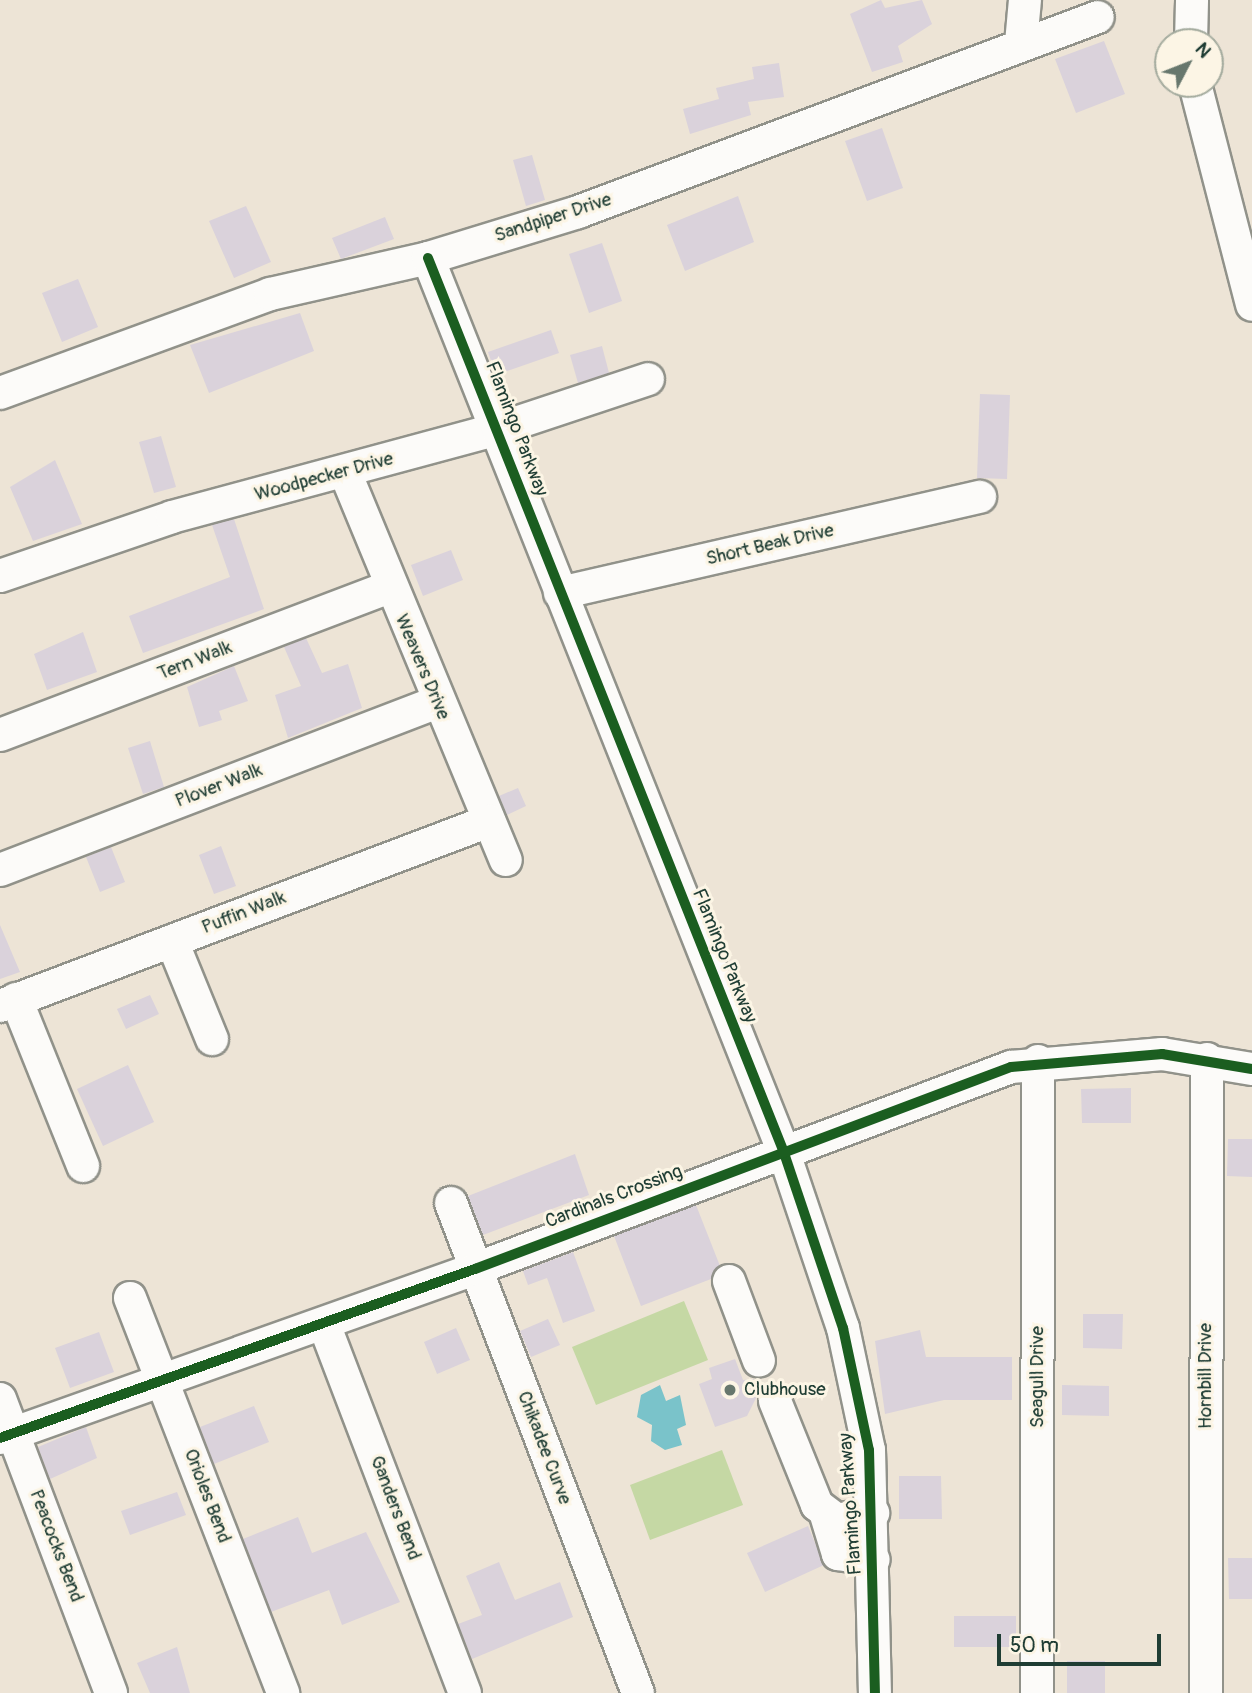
<!DOCTYPE html>
<html>
<head>
<meta charset="utf-8">
<style>
  body { margin:0 }
  #map { position:relative; width:1252px; height:1693px; overflow:hidden; background:#ede4d6; font-family:Pangolin,sans-serif }
  div>[style] { position:absolute }
  .green>* { inset:0; background:#c5d8a4 }
  .water>* { inset:0; background:#7ac3ca }
  .building>* { inset:0; background:#dad2db }
  .roads { filter:drop-shadow(2px 0 #91928a) drop-shadow(-2px 0 #91928a) drop-shadow(0 2px #91928a) drop-shadow(0 -2px #91928a) }
  .minor>* { height:32px; margin:-16px; padding:0 16px; transform-origin:16px; border-radius:16px; background:#fcfbf9 }
  .cycleway>* { height:10px; margin:-5px; padding:0 5px; transform-origin:5px; border-radius:5px; background:#1b5e20 }
  .dots>* { width:19px; height:19px; translate:-50% -50%; box-sizing:border-box; border:4px solid #fcf5e5; border-radius:50% }
  span { translate:-50% -50%; white-space:nowrap; text-align:center; line-height:1.15; -webkit-text-stroke:6px #fcf5e5; paint-order:stroke }
  .street-label { font-size:19px; color:#1f3d34 }
  .poi-label { font-size:19px; color:#1f3d34 }
  .left { translate:0 -50%; text-align:left }
  .north { position:absolute; left:1154px; top:28px; width:70px; height:70px; box-sizing:border-box; background:#fcf5e5; border:2px solid #a4ab9e; border-radius:50%; rotate:48deg; font-size:19px; font-weight:700; line-height:28px; text-align:center; color:#1f3d34 }
  .north::after { content:''; display:block; margin:auto; width:24px; height:32px; background:#67776d; clip-path:polygon(50% 0,100% 100%,50% 72%,0 100%) }
  .scale { position:absolute; left:997px; top:1634px; width:164px; height:32px; box-sizing:border-box; border:4px solid #1f3d34; border-top:0; padding-left:9px; font-size:21px; line-height:24px; white-space:nowrap; color:#1f3d34; -webkit-text-stroke:5px #fcf5e5; paint-order:stroke }
</style>
</head>
<body>
<div id="map">
  <div class="green">
    <i style="clip-path:polygon(684px 1301px,708px 1360px,596px 1405px,572px 1347px)"></i>
    <i style="clip-path:polygon(722px 1450px,743px 1505px,650px 1540px,630px 1485px)"></i>
  </div>
  <div class="water">
    <i style="clip-path:polygon(660px 1385px,666px 1401px,680px 1395px,686px 1425px,677px 1429px,682px 1445px,665px 1450px,651px 1441px,652px 1425px,637px 1417px,641px 1395px)"></i>
  </div>
  <div class="building">
    <i style="clip-path:polygon(881px 0,885px 8px,922px 0,932px 24px,898px 46px,903px 62px,872px 72px,850px 14px)"></i>
    <i style="clip-path:polygon(1104px 41px,1125px 94px,1076px 113px,1055px 59px)"></i>
    <i style="clip-path:polygon(779px 63px,784px 97px,748px 102px,751px 115px,690px 134px,683px 109px,719px 99px,716px 88px,754px 79px,752px 67px)"></i>
    <i style="clip-path:polygon(882px 128px,903px 188px,867px 201px,845px 141px)"></i>
    <i style="clip-path:polygon(532px 155px,545px 200px,526px 206px,513px 160px)"></i>
    <i style="clip-path:polygon(738px 196px,754px 242px,685px 271px,667px 225px)"></i>
    <i style="clip-path:polygon(246px 206px,271px 262px,234px 278px,209px 221px)"></i>
    <i style="clip-path:polygon(385px 217px,394px 239px,341px 259px,332px 238px)"></i>
    <i style="clip-path:polygon(602px 243px,622px 301px,589px 313px,569px 254px)"></i>
    <i style="clip-path:polygon(78px 279px,98px 327px,62px 342px,42px 293px)"></i>
    <i style="clip-path:polygon(300px 313px,314px 351px,209px 393px,190px 345px)"></i>
    <i style="clip-path:polygon(551px 330px,559px 353px,496px 375px,488px 352px)"></i>
    <i style="clip-path:polygon(602px 346px,609px 373px,578px 383px,570px 355px)"></i>
    <i style="clip-path:polygon(980px 394px,1010px 395px,1007px 479px,977px 478px)"></i>
    <i style="clip-path:polygon(161px 436px,176px 487px,154px 493px,139px 442px)"></i>
    <i style="clip-path:polygon(55px 460px,82px 524px,33px 541px,10px 487px)"></i>
    <i style="clip-path:polygon(234px 519px,264px 609px,143px 653px,129px 616px,230px 577px,212px 525px)"></i>
    <i style="clip-path:polygon(451px 550px,463px 580px,423px 596px,411px 565px)"></i>
    <i style="clip-path:polygon(83px 632px,97px 672px,47px 690px,34px 654px)"></i>
    <i style="clip-path:polygon(306px 638px,322px 673px,348px 664px,362px 708px,288px 738px,275px 695px,301px 686px,284px 647px)"></i>
    <i style="clip-path:polygon(234px 666px,248px 701px,219px 711px,222px 720px,199px 727px,187px 687px)"></i>
    <i style="clip-path:polygon(150px 741px,164px 787px,143px 794px,128px 748px)"></i>
    <i style="clip-path:polygon(518px 788px,526px 806px,507px 815px,499px 796px)"></i>
    <i style="clip-path:polygon(221px 846px,236px 886px,214px 894px,199px 855px)"></i>
    <i style="clip-path:polygon(111px 847px,125px 882px,100px 892px,86px 857px)"></i>
    <i style="clip-path:polygon(0 925px,20px 972px,0 979px)"></i>
    <i style="clip-path:polygon(150px 995px,159px 1014px,126px 1029px,117px 1009px)"></i>
    <i style="clip-path:polygon(128px 1065px,154px 1122px,103px 1146px,77px 1089px)"></i>
    <i style="clip-path:polygon(1131px 1088px,1131px 1123px,1082px 1123px,1081px 1089px)"></i>
    <i style="clip-path:polygon(1228px 1139px,1252px 1139px,1252px 1177px,1227px 1176px)"></i>
    <i style="clip-path:polygon(575px 1154px,589px 1195px,483px 1235px,468px 1196px)"></i>
    <i style="clip-path:polygon(696px 1205px,720px 1266px,711px 1279px,641px 1306px,614px 1236px)"></i>
    <i style="clip-path:polygon(573px 1252px,595px 1311px,563px 1323px,547px 1278px,528px 1285px,523px 1271px)"></i>
    <i style="clip-path:polygon(1083px 1314px,1123px 1314px,1122px 1349px,1083px 1348px)"></i>
    <i style="clip-path:polygon(548px 1319px,560px 1345px,531px 1357px,520px 1331px)"></i>
    <i style="clip-path:polygon(456px 1328px,470px 1360px,437px 1374px,424px 1342px)"></i>
    <i style="clip-path:polygon(920px 1330px,926px 1357px,1012px 1357px,1012px 1400px,944px 1400px,885px 1414px,875px 1341px)"></i>
    <i style="clip-path:polygon(99px 1332px,114px 1372px,70px 1388px,55px 1348px)"></i>
    <i style="clip-path:polygon(735px 1359px,743px 1380px,754px 1379px,759px 1392px,747px 1416px,715px 1427px,699px 1384px,712px 1379px,709px 1368px)"></i>
    <i style="clip-path:polygon(1062px 1385px,1109px 1386px,1109px 1416px,1062px 1415px)"></i>
    <i style="clip-path:polygon(254px 1406px,269px 1442px,214px 1464px,200px 1427px)"></i>
    <i style="clip-path:polygon(86px 1427px,97px 1458px,50px 1479px,38px 1447px)"></i>
    <i style="clip-path:polygon(899px 1476px,941px 1476px,942px 1519px,899px 1519px)"></i>
    <i style="clip-path:polygon(177px 1492px,186px 1515px,130px 1535px,121px 1511px)"></i>
    <i style="clip-path:polygon(298px 1517px,312px 1553px,366px 1532px,400px 1602px,342px 1625px,329px 1590px,271px 1612px,243px 1539px)"></i>
    <i style="clip-path:polygon(808px 1526px,824px 1565px,765px 1592px,747px 1553px)"></i>
    <i style="clip-path:polygon(1228px 1558px,1252px 1558px,1252px 1599px,1229px 1599px)"></i>
    <i style="clip-path:polygon(499px 1562px,515px 1600px,560px 1582px,573px 1617px,472px 1659px,458px 1624px,482px 1615px,466px 1576px)"></i>
    <i style="clip-path:polygon(954px 1616px,1016px 1616px,1016px 1647px,954px 1647px)"></i>
    <i style="clip-path:polygon(177px 1647px,190px 1693px,150px 1693px,137px 1663px)"></i>
    <i style="clip-path:polygon(1067px 1661px,1105px 1661px,1105px 1693px,1067px 1693px)"></i>
  </div>
  <div class="roads">
    <div class="minor">
      <i style="left:1191px;top:42px;width:42px;rotate:-88.6deg"></i>
      <i style="left:1021px;top:43px;width:43px;rotate:-84.7deg"></i>
      <i style="left:1195px;top:84px;width:228px;rotate:75.5deg"></i>
      <i style="left:428px;top:258px;width:960px;rotate:68.3deg"></i>
      <i style="left:783px;top:1150px;width:188px;rotate:71.4deg"></i>
      <i style="left:843px;top:1328px;width:125px;rotate:78deg"></i>
      <i style="left:869px;top:1450px;width:243px;rotate:88.6deg"></i>
      <i style="left:0;top:393px;width:288px;rotate:-20.1deg"></i>
      <i style="left:270px;top:294px;width:162px;rotate:-12.8deg"></i>
      <i style="left:428px;top:258px;width:157px;rotate:-17deg"></i>
      <i style="left:578px;top:212px;width:555px;rotate:-20.56deg"></i>
      <i style="left:345px;top:472px;width:420px;rotate:67.5deg"></i>
      <i style="left:0;top:576px;width:182px;rotate:-18.9deg"></i>
      <i style="left:172px;top:517px;width:338px;rotate:-15.1deg"></i>
      <i style="left:498px;top:429px;width:158px;rotate:-18.4deg"></i>
      <i style="left:560px;top:593px;width:431px;rotate:-12.9deg"></i>
      <i style="left:0;top:735px;width:416px;rotate:-20.8deg"></i>
      <i style="left:0;top:870px;width:468px;rotate:-21deg"></i>
      <i style="left:172px;top:941px;width:106px;rotate:67.8deg"></i>
      <i style="left:16px;top:999px;width:180px;rotate:68.1deg"></i>
      <i style="left:0;top:1006px;width:523px;rotate:-20.72deg"></i>
      <i style="left:451px;top:1203px;width:524px;rotate:69.11deg"></i>
      <i style="left:729px;top:1281px;width:85px;rotate:69.4deg"></i>
      <i style="left:130px;top:1298px;width:424px;rotate:68.8deg"></i>
      <i style="left:324px;top:1324px;width:395px;rotate:69.1deg"></i>
      <i style="left:0;top:1399px;width:314px;rotate:69.3deg"></i>
      <i style="left:775px;top:1401px;width:112px;rotate:68deg"></i>
      <i style="left:817px;top:1505px;width:25px;rotate:37deg"></i>
      <i style="left:837px;top:1520px;width:37px;rotate:-11deg"></i>
      <i style="left:0;top:1438px;width:504px;rotate:-19.59deg"></i>
      <i style="left:475px;top:1269px;width:573px;rotate:-20.65deg"></i>
      <i style="left:1011px;top:1067px;width:152px;rotate:-4.9deg"></i>
      <i style="left:1162px;top:1054px;width:91px;rotate:9.5deg"></i>
      <i style="left:826px;top:1515px;width:41px;rotate:72.9deg"></i>
      <i style="left:838px;top:1554px;width:36px;rotate:9deg"></i>
      <i style="left:1037px;top:1693px;width:632px;rotate:-89.91deg"></i>
      <i style="left:1206px;top:1693px;width:634px;rotate:-89.91deg"></i>
    </div>
  </div>
  <div class="cycleway">
    <i style="left:428px;top:258px;width:960px;rotate:68.3deg"></i>
    <i style="left:783px;top:1150px;width:188px;rotate:71.4deg"></i>
    <i style="left:843px;top:1328px;width:125px;rotate:78deg"></i>
    <i style="left:869px;top:1450px;width:243px;rotate:88.6deg"></i>
    <i style="left:0;top:1438px;width:504px;rotate:-19.59deg"></i>
    <i style="left:475px;top:1269px;width:573px;rotate:-20.65deg"></i>
    <i style="left:1011px;top:1067px;width:152px;rotate:-4.9deg"></i>
    <i style="left:1162px;top:1054px;width:91px;rotate:9.5deg"></i>
  </div>
  <div class="dots">
    <i style="left:730px;top:1390px;background:#67776d"></i>
  </div>
  <div class="street-label">
    <span style="left:553px;top:218px;rotate:-18deg">Sandpiper Drive</span>
    <span style="left:516px;top:429px;rotate:69deg">Flamingo Parkway</span>
    <span style="left:324px;top:477px;rotate:-15deg">Woodpecker Drive</span>
    <span style="left:770px;top:545px;rotate:-13deg">Short Beak Drive</span>
    <span style="left:195px;top:661px;rotate:-21deg">Tern Walk</span>
    <span style="left:422px;top:667px;rotate:67deg">Weavers Drive</span>
    <span style="left:219px;top:786px;rotate:-21deg">Plover Walk</span>
    <span style="left:244px;top:913px;rotate:-21deg">Puffin Walk</span>
    <span style="left:724px;top:956px;rotate:68deg">Flamingo Parkway</span>
    <span style="left:614px;top:1197px;rotate:-21deg">Cardinals Crossing</span>
    <span style="left:1206px;top:1376px;rotate:-90deg">Hornbill Drive</span>
    <span style="left:1038px;top:1377px;rotate:-90deg">Seagull Drive</span>
    <span style="left:544px;top:1448px;rotate:69deg">Chikadee Curve</span>
    <span style="left:207px;top:1496px;rotate:69deg">Orioles Bend</span>
    <span style="left:851px;top:1504px;rotate:-94deg">Flamingo Parkway</span>
    <span style="left:395px;top:1508px;rotate:69deg">Ganders Bend</span>
    <span style="left:56px;top:1546px;rotate:69deg">Peacocks Bend</span>
  </div>
  <div class="poi-label">
    <span class="left" style="left:744px;top:1390px">Clubhouse</span>
  </div>
  <div class="north">N</div>
  <div class="scale">50 m</div>
</div>
</body>
</html>
